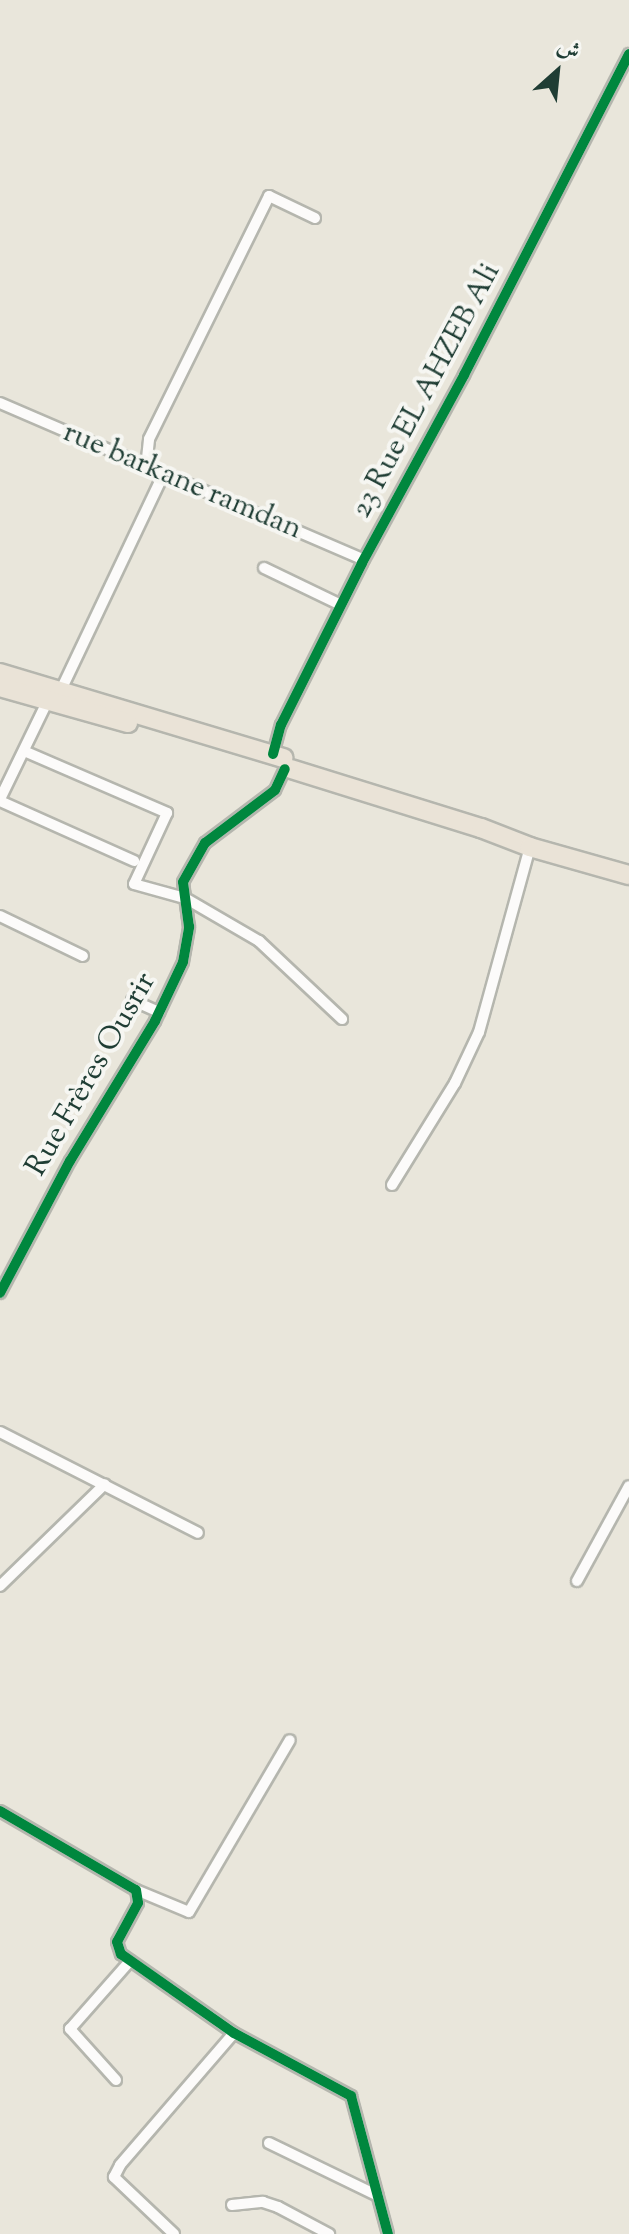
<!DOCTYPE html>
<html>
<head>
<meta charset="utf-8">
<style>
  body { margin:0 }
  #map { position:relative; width:629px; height:2234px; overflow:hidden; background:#e9e6db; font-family:"Sorts Mill Goudy",Amiri,serif }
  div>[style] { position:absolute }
  .roads { filter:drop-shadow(2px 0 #b5b6ae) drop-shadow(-2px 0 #b5b6ae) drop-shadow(0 2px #b5b6ae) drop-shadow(0 -2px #b5b6ae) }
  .street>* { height:10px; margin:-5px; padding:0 5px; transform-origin:5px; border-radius:5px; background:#fcfbfa }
  .highway>* { height:18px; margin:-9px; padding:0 9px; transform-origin:9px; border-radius:9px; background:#eae3d7 }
  .cycleway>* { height:10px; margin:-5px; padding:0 5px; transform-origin:5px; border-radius:5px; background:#00873e }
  span { translate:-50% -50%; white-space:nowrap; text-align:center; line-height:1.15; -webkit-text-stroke:8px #f6f6f2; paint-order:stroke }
  .street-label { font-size:30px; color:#1f3d34 }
  .north { position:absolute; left:517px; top:32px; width:80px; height:80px; -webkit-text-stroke:6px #f6f6f2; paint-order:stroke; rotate:27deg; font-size:22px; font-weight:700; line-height:32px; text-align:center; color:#1f3d34 }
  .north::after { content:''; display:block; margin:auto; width:28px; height:36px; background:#1f3d34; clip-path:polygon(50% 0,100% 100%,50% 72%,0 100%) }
</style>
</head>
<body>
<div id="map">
  <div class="roads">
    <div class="street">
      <i style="left:0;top:403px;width:396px;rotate:23.3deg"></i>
      <i style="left:146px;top:468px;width:29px;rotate:-84deg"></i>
      <i style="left:149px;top:439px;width:271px;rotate:-63.7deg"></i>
      <i style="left:269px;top:196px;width:51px;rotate:25.6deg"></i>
      <i style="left:264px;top:568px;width:85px;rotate:25.7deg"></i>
      <i style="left:61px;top:690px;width:238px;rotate:-64.6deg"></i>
      <i style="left:24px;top:751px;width:156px;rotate:23.4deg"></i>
      <i style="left:167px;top:813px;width:78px;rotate:114.9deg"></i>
      <i style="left:134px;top:884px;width:53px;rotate:15.4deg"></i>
      <i style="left:185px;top:898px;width:86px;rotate:30.2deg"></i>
      <i style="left:259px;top:941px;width:114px;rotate:43.2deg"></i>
      <i style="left:273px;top:754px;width:30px;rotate:-75deg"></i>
      <i style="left:281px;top:725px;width:181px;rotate:-63.4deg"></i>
      <i style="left:362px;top:563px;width:214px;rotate:-61.5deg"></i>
      <i style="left:464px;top:375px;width:361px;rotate:-62.8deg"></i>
      <i style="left:0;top:799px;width:110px;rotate:-64.1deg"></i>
      <i style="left:0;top:801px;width:147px;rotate:24.1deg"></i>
      <i style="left:0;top:916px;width:92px;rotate:25.7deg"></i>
      <i style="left:132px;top:1000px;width:30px;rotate:24deg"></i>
      <i style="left:392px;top:1185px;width:120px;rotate:-58.3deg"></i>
      <i style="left:455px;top:1083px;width:56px;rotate:-64.8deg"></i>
      <i style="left:479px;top:1032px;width:192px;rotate:-74.6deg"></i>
      <i style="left:0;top:1293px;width:149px;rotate:-62.1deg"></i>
      <i style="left:70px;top:1161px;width:164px;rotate:-58.7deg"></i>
      <i style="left:155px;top:1021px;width:65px;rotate:-64.6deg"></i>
      <i style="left:183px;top:962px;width:36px;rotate:-80deg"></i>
      <i style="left:189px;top:927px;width:45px;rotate:-97.6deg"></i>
      <i style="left:183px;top:882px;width:45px;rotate:-60.6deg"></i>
      <i style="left:205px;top:843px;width:88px;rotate:-37.1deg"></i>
      <i style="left:275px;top:790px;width:23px;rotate:-65deg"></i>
      <i style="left:0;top:1432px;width:222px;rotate:27deg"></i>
      <i style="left:577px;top:1581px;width:108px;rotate:-61.3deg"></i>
      <i style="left:0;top:1586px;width:146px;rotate:-44.2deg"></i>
      <i style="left:0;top:1811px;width:157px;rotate:30.2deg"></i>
      <i style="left:136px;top:1890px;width:13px;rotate:81deg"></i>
      <i style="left:138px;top:1903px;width:44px;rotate:118.3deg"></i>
      <i style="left:117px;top:1942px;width:13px;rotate:72deg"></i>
      <i style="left:121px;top:1954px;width:138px;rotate:35deg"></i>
      <i style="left:234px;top:2033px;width:133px;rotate:28.3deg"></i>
      <i style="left:351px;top:2096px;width:143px;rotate:75deg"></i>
      <i style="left:136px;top:1890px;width:57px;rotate:22.5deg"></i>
      <i style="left:189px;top:1912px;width:199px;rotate:-59.6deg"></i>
      <i style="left:116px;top:2080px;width:69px;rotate:-132deg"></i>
      <i style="left:70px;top:2029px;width:91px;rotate:-48.6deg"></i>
      <i style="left:269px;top:2143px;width:121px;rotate:25.9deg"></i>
      <i style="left:232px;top:2205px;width:31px;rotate:-6deg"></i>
      <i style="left:263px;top:2202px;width:16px;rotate:18deg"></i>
      <i style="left:278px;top:2207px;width:58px;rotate:27.9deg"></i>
      <i style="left:174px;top:2234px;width:83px;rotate:-136.5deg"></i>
      <i style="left:114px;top:2177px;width:13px;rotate:-63deg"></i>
      <i style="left:120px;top:2165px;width:174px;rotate:-49.2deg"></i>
    </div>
    <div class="highway">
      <i style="left:0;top:673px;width:296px;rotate:16.7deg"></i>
      <i style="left:0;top:687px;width:133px;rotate:15.7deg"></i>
      <i style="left:291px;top:769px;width:199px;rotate:17.3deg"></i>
      <i style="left:481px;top:828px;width:53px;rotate:21.2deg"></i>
      <i style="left:530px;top:847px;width:103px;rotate:15.8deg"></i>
    </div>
  </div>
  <div class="cycleway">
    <i style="left:273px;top:754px;width:30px;rotate:-75deg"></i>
    <i style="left:281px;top:725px;width:181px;rotate:-63.4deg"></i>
    <i style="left:362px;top:563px;width:214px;rotate:-61.5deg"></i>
    <i style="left:464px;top:375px;width:361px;rotate:-62.8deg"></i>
    <i style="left:0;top:1293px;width:149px;rotate:-62.1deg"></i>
    <i style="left:70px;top:1161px;width:164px;rotate:-58.7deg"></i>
    <i style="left:155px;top:1021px;width:65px;rotate:-64.6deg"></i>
    <i style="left:183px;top:962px;width:36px;rotate:-80deg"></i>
    <i style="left:189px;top:927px;width:45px;rotate:-97.6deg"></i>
    <i style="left:183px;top:882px;width:45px;rotate:-60.6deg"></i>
    <i style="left:205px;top:843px;width:88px;rotate:-37.1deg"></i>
    <i style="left:275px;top:790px;width:23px;rotate:-65deg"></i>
    <i style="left:0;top:1811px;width:157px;rotate:30.2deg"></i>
    <i style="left:136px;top:1890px;width:13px;rotate:81deg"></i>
    <i style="left:138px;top:1903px;width:44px;rotate:118.3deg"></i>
    <i style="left:117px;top:1942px;width:13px;rotate:72deg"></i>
    <i style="left:121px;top:1954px;width:138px;rotate:35deg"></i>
    <i style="left:234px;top:2033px;width:133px;rotate:28.3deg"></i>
    <i style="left:351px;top:2096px;width:143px;rotate:75deg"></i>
  </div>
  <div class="street-label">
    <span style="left:427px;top:391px;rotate:-62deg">23 Rue EL AHZEB Ali</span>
    <span style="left:182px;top:482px;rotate:23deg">rue barkane ramdan</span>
    <span style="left:92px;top:1075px;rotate:-60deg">Rue Frères Ousrir</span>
  </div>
  <div class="north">ش</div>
</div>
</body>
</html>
